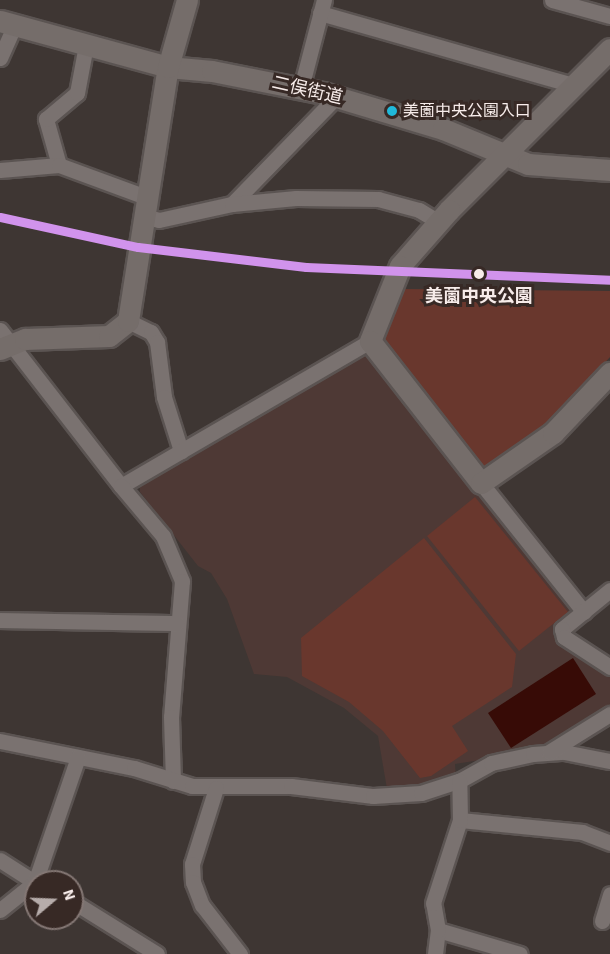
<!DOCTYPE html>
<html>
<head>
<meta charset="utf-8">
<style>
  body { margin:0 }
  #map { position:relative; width:610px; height:954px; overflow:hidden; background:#3e3633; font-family:"Source Sans 3","Noto Sans JP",sans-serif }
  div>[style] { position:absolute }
  .built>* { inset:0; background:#4e3935 }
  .green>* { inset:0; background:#69372d }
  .water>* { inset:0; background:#370b06 }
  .roads { filter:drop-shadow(2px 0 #5b5452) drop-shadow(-2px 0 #5b5452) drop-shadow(0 2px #5b5452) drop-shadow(0 -2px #5b5452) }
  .street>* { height:15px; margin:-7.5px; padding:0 7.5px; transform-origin:7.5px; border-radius:7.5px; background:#7a7270 }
  .secondary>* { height:21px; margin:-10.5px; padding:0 10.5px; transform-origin:10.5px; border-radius:10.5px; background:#756d6a }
  .rail-1>* { height:9px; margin:-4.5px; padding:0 4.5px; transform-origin:4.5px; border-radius:4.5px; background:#d193ec }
  .dots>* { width:16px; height:16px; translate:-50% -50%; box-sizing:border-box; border:3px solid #372925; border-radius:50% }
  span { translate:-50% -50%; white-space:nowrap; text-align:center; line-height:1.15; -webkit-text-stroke:6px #372925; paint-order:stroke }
  .bus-label { font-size:16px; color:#f7ecea }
  .left { translate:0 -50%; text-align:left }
  .street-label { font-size:18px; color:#f7ecea }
  .stop-label { font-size:18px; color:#f7ecea; font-weight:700 }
  .north { position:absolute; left:24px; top:870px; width:60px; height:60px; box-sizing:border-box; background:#372925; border:2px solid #847774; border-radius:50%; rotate:71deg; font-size:16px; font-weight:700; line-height:24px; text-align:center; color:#f7ecea }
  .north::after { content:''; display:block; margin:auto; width:21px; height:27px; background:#b6acaa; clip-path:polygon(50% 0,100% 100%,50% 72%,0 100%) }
</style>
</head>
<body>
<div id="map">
  <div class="built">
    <i style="clip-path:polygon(366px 350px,576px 610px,558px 626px,610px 671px,610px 710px,543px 750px,455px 764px,456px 778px,429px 786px,387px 789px,378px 736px,344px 708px,287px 677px,254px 674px,227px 599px,211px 573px,198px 566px,140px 492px,140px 484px)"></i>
  </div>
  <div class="green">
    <i style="clip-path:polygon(404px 289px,610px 291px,610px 357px,564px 408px,534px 434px,484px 467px,382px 343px)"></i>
    <i style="clip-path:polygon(475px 497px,568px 612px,519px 651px,427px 536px)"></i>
    <i style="clip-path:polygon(424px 538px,516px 654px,512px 687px,452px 726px,468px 751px,431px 776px,420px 778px,383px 731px,349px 702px,302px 676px,301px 638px)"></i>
  </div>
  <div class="water">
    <i style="clip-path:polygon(573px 658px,596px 694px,511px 748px,488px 713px)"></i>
  </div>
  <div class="roads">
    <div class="street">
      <i style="left:552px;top:0;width:60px;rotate:15.4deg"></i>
      <i style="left:320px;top:13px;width:262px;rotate:15.9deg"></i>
      <i style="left:0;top:58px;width:34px;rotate:-66deg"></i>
      <i style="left:301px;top:88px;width:91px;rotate:-75.4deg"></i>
      <i style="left:59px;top:165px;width:48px;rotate:-105.8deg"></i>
      <i style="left:46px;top:119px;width:40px;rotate:-40deg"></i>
      <i style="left:77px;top:93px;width:49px;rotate:-79.4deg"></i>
      <i style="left:0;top:170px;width:59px;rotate:-4.8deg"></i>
      <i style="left:59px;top:165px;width:93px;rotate:20.2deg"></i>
      <i style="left:232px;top:204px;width:149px;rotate:-45.8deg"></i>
      <i style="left:143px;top:216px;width:16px;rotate:14deg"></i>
      <i style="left:159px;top:220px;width:75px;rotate:-12.4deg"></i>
      <i style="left:232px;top:204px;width:64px;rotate:-5.4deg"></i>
      <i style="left:296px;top:198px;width:82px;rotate:0.7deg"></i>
      <i style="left:378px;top:199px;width:42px;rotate:15deg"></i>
      <i style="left:419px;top:210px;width:23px;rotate:31deg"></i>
      <i style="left:128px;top:321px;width:25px;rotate:26deg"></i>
      <i style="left:151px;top:332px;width:12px;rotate:59deg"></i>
      <i style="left:157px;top:342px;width:55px;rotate:82.7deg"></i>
      <i style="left:164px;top:397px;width:57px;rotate:72.5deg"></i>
      <i style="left:0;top:330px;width:197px;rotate:52.2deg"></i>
      <i style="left:121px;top:486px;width:288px;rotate:-30.2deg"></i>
      <i style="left:481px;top:483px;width:165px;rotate:51.4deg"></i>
      <i style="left:121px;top:486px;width:65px;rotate:50deg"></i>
      <i style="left:163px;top:536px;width:49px;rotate:67.1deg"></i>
      <i style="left:182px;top:581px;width:136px;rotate:94.6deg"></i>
      <i style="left:171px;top:717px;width:64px;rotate:88.2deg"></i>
      <i style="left:610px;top:590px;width:62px;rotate:140.9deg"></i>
      <i style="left:562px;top:629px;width:8px;rotate:76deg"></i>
      <i style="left:564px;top:637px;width:55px;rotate:33.1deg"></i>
      <i style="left:0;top:620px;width:177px;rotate:1deg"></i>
      <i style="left:0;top:741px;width:137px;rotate:11.4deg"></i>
      <i style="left:134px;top:768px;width:61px;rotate:17.2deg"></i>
      <i style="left:192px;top:786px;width:99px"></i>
      <i style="left:291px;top:786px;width:83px;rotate:7deg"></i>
      <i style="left:373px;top:796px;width:48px;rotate:-3.6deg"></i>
      <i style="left:421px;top:793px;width:40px;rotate:-18deg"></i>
      <i style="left:459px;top:781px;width:37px;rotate:-29deg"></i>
      <i style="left:491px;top:763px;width:43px;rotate:-12.1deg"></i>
      <i style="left:533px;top:754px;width:31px;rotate:-4deg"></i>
      <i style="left:564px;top:752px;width:47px;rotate:11.1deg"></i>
      <i style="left:549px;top:752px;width:72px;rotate:-31.9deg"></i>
      <i style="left:216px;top:788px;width:80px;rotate:107.5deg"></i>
      <i style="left:192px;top:864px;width:18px;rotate:87deg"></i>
      <i style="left:193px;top:882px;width:25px;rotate:69deg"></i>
      <i style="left:202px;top:905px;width:62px;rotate:52.2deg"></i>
      <i style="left:460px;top:820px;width:123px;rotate:5.6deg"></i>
      <i style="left:582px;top:832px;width:30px;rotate:21deg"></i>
      <i style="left:0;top:860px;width:43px;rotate:32.6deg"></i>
      <i style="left:72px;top:901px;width:100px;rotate:31.9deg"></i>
      <i style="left:0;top:910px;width:45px;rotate:-38.7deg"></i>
      <i style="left:35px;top:882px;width:132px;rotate:-71deg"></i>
      <i style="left:602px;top:921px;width:28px;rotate:-73deg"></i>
      <i style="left:438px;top:930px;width:85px;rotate:16.3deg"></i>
      <i style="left:435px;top:954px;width:24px;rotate:-83deg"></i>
      <i style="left:438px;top:930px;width:27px;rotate:-100deg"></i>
      <i style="left:433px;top:903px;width:87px;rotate:-72deg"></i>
      <i style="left:460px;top:820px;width:39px;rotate:-91deg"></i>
    </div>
    <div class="secondary">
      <i style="left:0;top:21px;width:174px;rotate:15.3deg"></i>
      <i style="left:168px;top:67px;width:44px;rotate:5.2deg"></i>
      <i style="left:212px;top:71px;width:113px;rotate:11.2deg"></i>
      <i style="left:323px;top:93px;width:125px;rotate:16.7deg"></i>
      <i style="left:443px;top:129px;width:92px;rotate:22.4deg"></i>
      <i style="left:528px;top:164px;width:82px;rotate:4.2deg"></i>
      <i style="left:610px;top:49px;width:228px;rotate:135deg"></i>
      <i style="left:449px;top:210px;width:74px;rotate:131.2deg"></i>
      <i style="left:400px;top:266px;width:81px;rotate:111.8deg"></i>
      <i style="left:370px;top:341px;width:180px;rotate:52deg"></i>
      <i style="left:481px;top:483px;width:88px;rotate:-34.8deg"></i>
      <i style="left:553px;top:433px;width:83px;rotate:-46.5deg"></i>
      <i style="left:0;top:349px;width:27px;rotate:-22deg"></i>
      <i style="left:25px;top:339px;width:84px;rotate:-2deg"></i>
      <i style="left:109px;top:336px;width:24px;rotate:-38deg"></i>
      <i style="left:128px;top:321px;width:257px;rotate:-81.1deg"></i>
      <i style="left:168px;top:67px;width:70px;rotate:-74.2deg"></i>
    </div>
  </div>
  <div class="rail-1">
    <i style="left:0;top:217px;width:141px;rotate:12.3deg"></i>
    <i style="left:138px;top:247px;width:169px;rotate:6.8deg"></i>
    <i style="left:306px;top:267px;width:304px;rotate:2.4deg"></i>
  </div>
  <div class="dots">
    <i style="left:392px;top:111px;background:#20b9da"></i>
    <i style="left:479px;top:274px;background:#f7ecea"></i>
  </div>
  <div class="bus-label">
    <span class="left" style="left:403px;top:111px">美薗中央公園入口</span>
  </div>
  <div class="street-label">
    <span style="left:307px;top:91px;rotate:13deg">二俣街道</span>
  </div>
  <div class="stop-label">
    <span style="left:479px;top:297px">美薗中央公園</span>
  </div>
  <div class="north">N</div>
</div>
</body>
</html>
